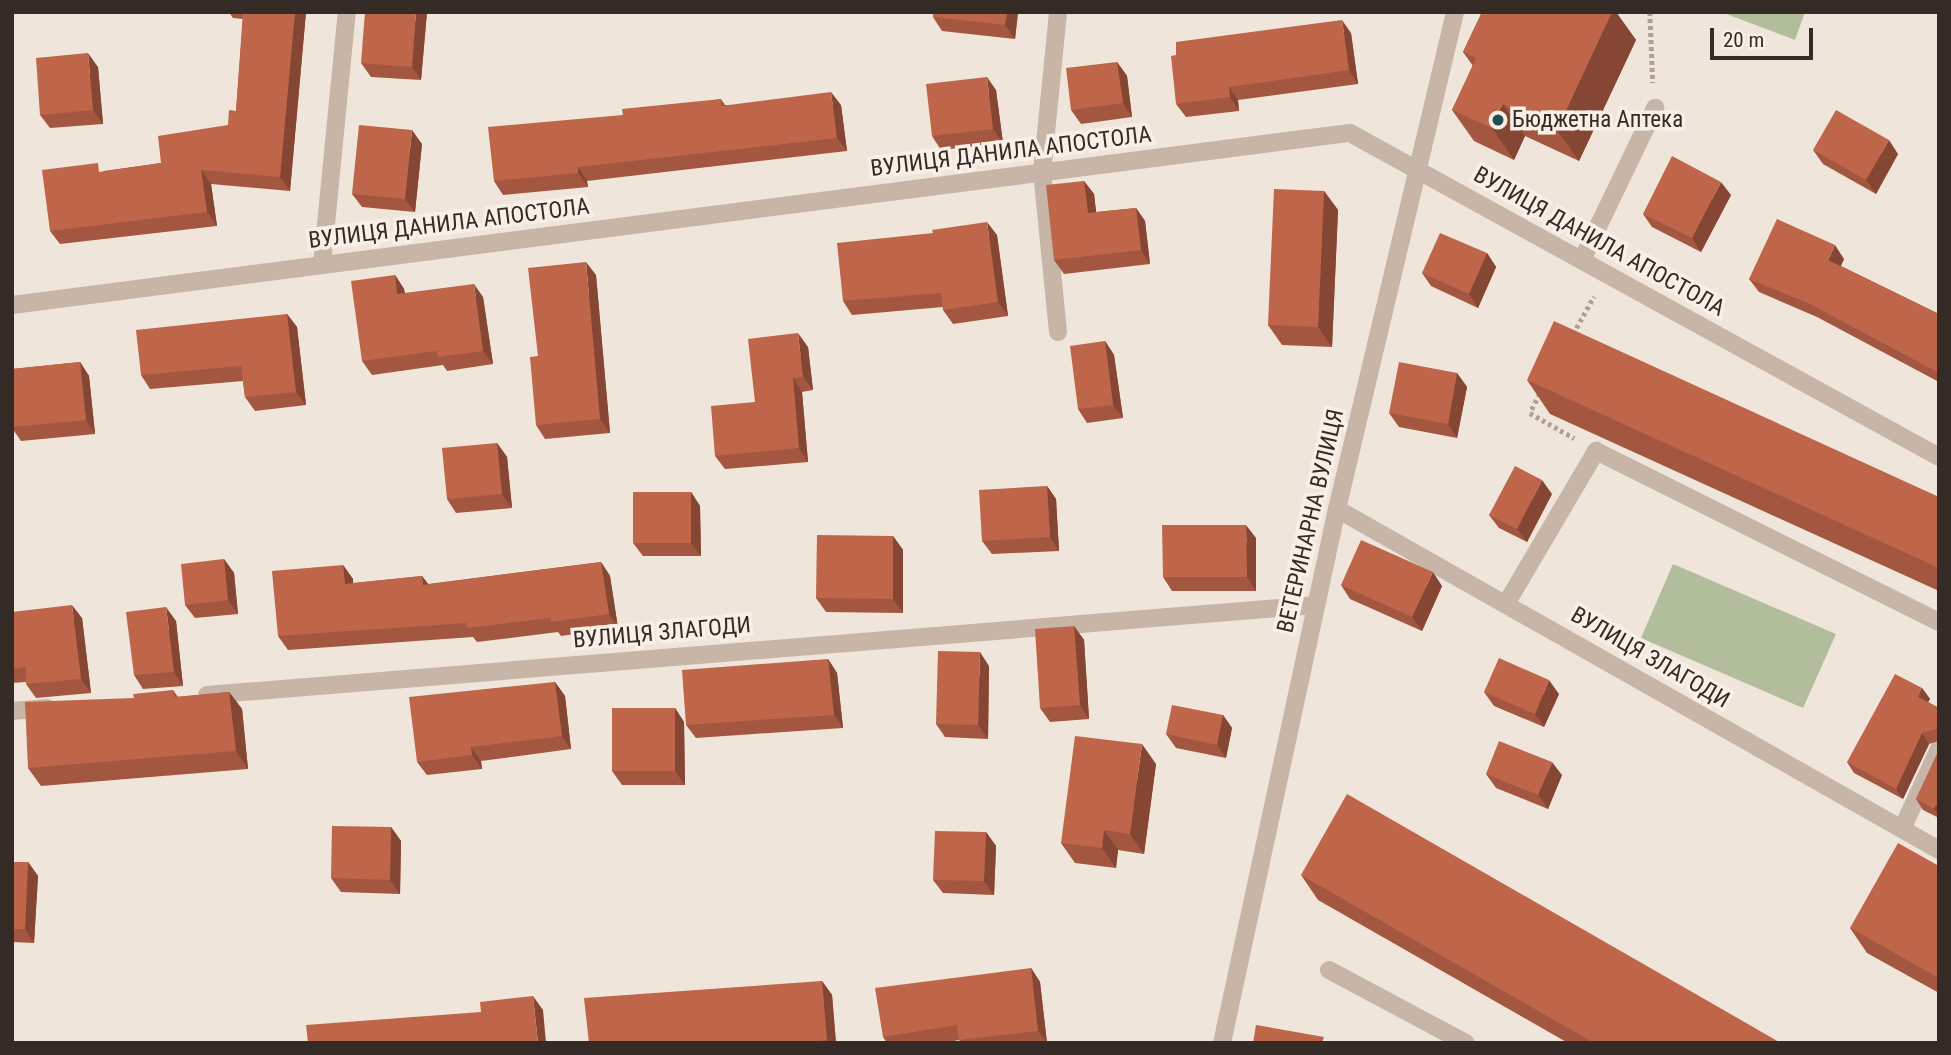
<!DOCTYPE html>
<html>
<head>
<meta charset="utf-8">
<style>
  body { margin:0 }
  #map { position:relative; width:1951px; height:1055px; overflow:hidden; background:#f0e5da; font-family:"Roboto Condensed",sans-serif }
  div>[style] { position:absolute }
  .green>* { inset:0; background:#b2bd9b }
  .path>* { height:4.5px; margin-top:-2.25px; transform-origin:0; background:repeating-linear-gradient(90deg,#b29f91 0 3.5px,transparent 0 7px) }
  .minor>* { height:18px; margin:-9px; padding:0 9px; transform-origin:9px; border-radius:9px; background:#c7b5a7 }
  .wall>* { inset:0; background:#a35740 }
  .shaded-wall>* { inset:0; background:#854734 }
  .building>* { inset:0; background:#be654a }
  .dots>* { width:19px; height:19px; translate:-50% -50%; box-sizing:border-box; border:4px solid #f8efe6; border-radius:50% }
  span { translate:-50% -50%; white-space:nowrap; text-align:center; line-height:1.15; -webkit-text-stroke:7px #f8efe6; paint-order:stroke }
  .poi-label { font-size:23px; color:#342b27 }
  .left { translate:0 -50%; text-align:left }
  .street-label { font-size:23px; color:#342b27 }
  .frame { position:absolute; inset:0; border:14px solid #342b27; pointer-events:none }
  .scale { position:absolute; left:1710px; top:28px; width:103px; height:32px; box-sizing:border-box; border:4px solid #342b27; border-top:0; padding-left:9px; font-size:21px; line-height:24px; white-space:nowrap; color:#342b27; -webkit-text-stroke:5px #f8efe6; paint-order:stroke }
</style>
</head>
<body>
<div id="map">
  <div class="green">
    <i style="clip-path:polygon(1721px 12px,1805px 12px,1795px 40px)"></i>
    <i style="clip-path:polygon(1673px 564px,1836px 634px,1803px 708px,1641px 638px)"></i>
  </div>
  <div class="path">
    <i style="left:1650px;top:12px;width:71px;rotate:87.6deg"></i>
    <i style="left:1573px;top:334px;width:43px;rotate:-61.1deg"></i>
    <i style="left:1540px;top:394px;width:21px;rotate:118deg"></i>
    <i style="left:1530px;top:413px;width:51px;rotate:29.6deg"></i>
  </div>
  <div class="minor">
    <i style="left:1582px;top:260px;width:169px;rotate:-64.3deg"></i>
    <i style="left:322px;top:265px;width:254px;rotate:-84.4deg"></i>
    <i style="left:12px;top:305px;width:1349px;rotate:-7.33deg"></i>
    <i style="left:1350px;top:133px;width:672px;rotate:28.81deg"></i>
    <i style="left:1058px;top:332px;width:160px;rotate:-95.7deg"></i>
    <i style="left:1042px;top:173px;width:162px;rotate:-84.3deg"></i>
    <i style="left:1337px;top:509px;width:692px;rotate:29.53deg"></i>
    <i style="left:1506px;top:604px;width:178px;rotate:-59.5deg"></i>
    <i style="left:1596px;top:451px;width:383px;rotate:26.5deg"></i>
    <i style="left:207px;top:695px;width:1113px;rotate:-4.64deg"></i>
    <i style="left:12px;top:711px;width:35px;rotate:-5deg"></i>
    <i style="left:1902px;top:829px;width:88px;rotate:-65.2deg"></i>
    <i style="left:1329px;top:970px;width:155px;rotate:28.1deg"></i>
    <i style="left:1222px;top:1043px;width:546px;rotate:-77.85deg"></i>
    <i style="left:1337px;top:509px;width:511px;rotate:-76.64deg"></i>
  </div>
  <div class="wall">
    <i style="clip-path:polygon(229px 12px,306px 12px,290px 191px,211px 184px,217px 226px,60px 244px,50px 231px,104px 171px,161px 163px,228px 125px,236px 111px,243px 19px,233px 18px)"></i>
    <i style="clip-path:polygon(427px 12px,421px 80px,371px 77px,361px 63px)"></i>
    <i style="clip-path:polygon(1018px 12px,1015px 39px,942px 31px,933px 17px)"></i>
    <i style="clip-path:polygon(1480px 12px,1616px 12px,1636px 40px,1579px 161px,1525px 136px,1514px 160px,1474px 141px,1452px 110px,1473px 66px,1463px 52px,1481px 14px)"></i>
    <i style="clip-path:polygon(1351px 33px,1358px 84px,1238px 100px,1239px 111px,1186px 117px,1176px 104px)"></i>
    <i style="clip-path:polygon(1117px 62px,1127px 76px,1132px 117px,1081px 124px,1071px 110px)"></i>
    <i style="clip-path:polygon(98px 67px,103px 124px,50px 128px,40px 115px)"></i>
    <i style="clip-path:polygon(996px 90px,1003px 143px,941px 150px,932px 136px)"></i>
    <i style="clip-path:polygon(721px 99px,725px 105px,841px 105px,847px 151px,587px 181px,588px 187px,503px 195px,494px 181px,623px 115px)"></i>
    <i style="clip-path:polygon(422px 144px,415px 212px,362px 207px,352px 194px)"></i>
    <i style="clip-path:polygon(1813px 150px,1898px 154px,1876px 194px,1823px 164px)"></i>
    <i style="clip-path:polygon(1084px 181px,1094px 194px,1096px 212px,1136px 208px,1145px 221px,1150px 264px,1064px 274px,1054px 260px)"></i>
    <i style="clip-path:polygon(1324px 191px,1338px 210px,1332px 347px,1282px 345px,1268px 325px)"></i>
    <i style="clip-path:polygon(1731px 195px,1701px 252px,1652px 227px,1643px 214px)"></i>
    <i style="clip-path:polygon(997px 235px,1008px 316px,953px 324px,943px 310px,943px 307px,852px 315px,843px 301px)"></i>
    <i style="clip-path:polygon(1487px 253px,1496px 267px,1478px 308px,1431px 286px,1422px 273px)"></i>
    <i style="clip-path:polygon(1844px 259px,1841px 266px,1939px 314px,1939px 382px,1817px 317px,1759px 292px,1749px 279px)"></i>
    <i style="clip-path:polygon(395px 275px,404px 289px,405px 293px,483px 297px,493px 364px,447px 371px,443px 365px,372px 375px,362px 361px)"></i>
    <i style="clip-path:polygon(596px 275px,610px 433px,545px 439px,536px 425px)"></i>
    <i style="clip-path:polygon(287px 314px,297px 327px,306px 405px,255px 411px,245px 397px,243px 381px,150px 389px,141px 375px)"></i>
    <i style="clip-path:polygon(1105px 341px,1114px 355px,1123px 418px,1087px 423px,1078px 409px)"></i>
    <i style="clip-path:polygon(808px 347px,813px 390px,802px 392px,808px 462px,725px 469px,715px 456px,755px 402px)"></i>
    <i style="clip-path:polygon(80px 362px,89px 376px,95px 434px,21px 441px,12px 428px,12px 369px)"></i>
    <i style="clip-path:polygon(1457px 373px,1467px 387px,1457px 438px,1399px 427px,1389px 413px)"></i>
    <i style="clip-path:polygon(1527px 380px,1939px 497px,1939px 591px,1550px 414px)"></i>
    <i style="clip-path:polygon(497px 443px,507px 457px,512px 508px,456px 513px,447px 499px)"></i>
    <i style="clip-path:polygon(1047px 486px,1056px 499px,1059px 551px,992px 554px,982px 541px)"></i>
    <i style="clip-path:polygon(691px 492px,700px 506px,701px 556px,643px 556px,633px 543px)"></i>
    <i style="clip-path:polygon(1552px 494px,1527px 542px,1499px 528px,1489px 515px)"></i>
    <i style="clip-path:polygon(893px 536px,903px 550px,903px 613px,826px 612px,816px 598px)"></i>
    <i style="clip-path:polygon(1256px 538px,1256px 591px,1172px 591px,1163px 577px)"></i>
    <i style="clip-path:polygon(224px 559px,234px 573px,238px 614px,195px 618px,185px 605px)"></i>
    <i style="clip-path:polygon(601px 562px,610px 576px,618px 628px,561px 636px,558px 632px,477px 642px,473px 637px,288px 650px,278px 636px,343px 565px,353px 579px,353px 583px,422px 576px,428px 584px)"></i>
    <i style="clip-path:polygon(1341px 585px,1442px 586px,1422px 631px,1350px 599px)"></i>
    <i style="clip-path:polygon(12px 612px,82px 618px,91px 693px,36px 698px,26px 684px,26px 682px,12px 683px)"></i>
    <i style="clip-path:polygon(176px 621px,183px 686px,143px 689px,134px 675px)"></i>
    <i style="clip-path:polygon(1074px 626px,1084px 640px,1089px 719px,1050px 722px,1040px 708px)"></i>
    <i style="clip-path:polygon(828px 659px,837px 673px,843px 728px,696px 738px,686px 725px)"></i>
    <i style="clip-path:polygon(989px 666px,988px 739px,945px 737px,936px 724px)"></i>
    <i style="clip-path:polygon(555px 682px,565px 696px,571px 749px,481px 761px,482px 769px,427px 775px,417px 762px)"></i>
    <i style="clip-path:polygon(1922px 688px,1930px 699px,1928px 702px,1939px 708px,1939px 741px,1929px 744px,1903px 799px,1854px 773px,1847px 762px)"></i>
    <i style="clip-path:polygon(173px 690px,178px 697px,229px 692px,242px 709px,248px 769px,41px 786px,28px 768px,134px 698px)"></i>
    <i style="clip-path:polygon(1484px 692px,1559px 694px,1544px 727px,1494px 706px)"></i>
    <i style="clip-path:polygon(675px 708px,684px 722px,685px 785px,622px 785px,612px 771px)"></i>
    <i style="clip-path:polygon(1223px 715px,1232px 728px,1226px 758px,1176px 748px,1166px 734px)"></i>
    <i style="clip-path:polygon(1939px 750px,1939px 818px,1923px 810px,1916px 799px)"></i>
    <i style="clip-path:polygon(1156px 764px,1144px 854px,1118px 850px,1116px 868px,1075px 863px,1061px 843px)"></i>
    <i style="clip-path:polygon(1486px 774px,1562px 775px,1548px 809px,1496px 788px)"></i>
    <i style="clip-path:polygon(391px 827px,401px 841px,400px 894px,341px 892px,331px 878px)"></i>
    <i style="clip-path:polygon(986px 832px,996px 846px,994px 895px,943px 893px,933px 880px)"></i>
    <i style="clip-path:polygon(12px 862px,28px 862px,38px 876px,34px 943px,12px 942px)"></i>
    <i style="clip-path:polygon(1939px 866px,1939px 993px,1867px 953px,1850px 928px)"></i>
    <i style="clip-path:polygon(1301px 875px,1781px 1043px,1568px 1043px,1318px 900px)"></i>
    <i style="clip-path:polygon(1031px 968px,1040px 982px,1047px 1043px,961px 1043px,959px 1040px,943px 1043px,887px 1043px,883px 1037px)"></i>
    <i style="clip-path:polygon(822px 981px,832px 995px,836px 1043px,589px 1043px)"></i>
  </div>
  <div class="shaded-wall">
    <i style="clip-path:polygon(295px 12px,306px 12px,290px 191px,280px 177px)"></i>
    <i style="clip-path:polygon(416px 12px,427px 12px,421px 80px,412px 67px)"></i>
    <i style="clip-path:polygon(1007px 12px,1018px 12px,1015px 39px,1005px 25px)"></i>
    <i style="clip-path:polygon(1612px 12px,1616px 12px,1636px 40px,1579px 161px,1557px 130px)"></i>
    <i style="clip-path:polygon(1342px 20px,1351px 33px,1358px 84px,1349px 70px)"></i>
    <i style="clip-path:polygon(88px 53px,98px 67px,103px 124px,93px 110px)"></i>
    <i style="clip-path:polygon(1117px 62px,1127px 76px,1132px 117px,1123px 103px)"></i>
    <i style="clip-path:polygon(987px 77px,996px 90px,1003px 143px,993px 129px)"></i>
    <i style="clip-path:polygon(1229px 87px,1238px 100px,1239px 111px,1230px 97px)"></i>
    <i style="clip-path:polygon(831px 92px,841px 105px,847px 151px,837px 138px)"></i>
    <i style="clip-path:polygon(1503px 104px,1525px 136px,1514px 160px,1492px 128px)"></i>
    <i style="clip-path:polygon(412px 130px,422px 144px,415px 212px,405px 199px)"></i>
    <i style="clip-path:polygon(1889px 140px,1898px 154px,1876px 194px,1866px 180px)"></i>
    <i style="clip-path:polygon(578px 167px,587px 181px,588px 187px,578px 173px)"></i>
    <i style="clip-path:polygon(201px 170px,211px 184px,217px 226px,207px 212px)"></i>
    <i style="clip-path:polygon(1084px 181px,1094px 194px,1098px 227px,1088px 213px)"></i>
    <i style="clip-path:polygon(1721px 182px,1731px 195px,1701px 252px,1692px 238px)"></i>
    <i style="clip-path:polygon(1324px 191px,1338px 210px,1332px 347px,1318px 327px)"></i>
    <i style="clip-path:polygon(1136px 208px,1145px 221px,1150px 264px,1141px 250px)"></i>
    <i style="clip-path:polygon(987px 222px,997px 235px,1008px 316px,998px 302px)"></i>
    <i style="clip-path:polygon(1835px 245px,1844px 259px,1837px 273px,1828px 260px)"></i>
    <i style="clip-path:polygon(1487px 253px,1496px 267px,1478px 308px,1469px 294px)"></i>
    <i style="clip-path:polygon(586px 262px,596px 275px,610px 433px,600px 419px)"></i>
    <i style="clip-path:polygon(395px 275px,404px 289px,407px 308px,397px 294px)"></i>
    <i style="clip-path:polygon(474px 284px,483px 297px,493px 364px,483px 351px)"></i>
    <i style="clip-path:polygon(287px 314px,297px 327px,306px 405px,296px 392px)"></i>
    <i style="clip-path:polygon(798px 333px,808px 347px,813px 390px,803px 377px)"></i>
    <i style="clip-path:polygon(1105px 341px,1114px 355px,1123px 418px,1113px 405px)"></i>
    <i style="clip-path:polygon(80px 362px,89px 376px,95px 434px,86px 420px)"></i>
    <i style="clip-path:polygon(1457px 373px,1467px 387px,1457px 438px,1448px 424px)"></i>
    <i style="clip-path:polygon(793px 378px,802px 392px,808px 462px,799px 448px)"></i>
    <i style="clip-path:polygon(497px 443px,507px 457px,512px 508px,502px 494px)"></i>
    <i style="clip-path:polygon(1542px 480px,1552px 494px,1527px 542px,1517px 529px)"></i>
    <i style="clip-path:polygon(1047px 486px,1056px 499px,1059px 551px,1050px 537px)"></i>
    <i style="clip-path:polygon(691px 492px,700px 506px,701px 556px,691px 543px)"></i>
    <i style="clip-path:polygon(1246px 525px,1256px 538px,1256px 591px,1247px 577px)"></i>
    <i style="clip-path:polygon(893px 536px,903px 550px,903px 613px,893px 599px)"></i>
    <i style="clip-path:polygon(224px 559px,234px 573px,238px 614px,228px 600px)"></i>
    <i style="clip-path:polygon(601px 562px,610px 576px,618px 628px,609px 614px)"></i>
    <i style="clip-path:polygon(343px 565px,353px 579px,354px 597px,345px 584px)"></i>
    <i style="clip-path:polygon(1433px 572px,1442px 586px,1422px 631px,1412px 617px)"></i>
    <i style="clip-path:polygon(422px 576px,432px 589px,423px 585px)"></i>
    <i style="clip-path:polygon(72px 605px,82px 618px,91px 693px,81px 679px)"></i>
    <i style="clip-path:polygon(166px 607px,176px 621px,183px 686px,174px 672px)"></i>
    <i style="clip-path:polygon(1074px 626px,1084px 640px,1089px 719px,1080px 705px)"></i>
    <i style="clip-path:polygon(980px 652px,989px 666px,988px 739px,978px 725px)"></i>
    <i style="clip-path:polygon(828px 659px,837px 673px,843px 728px,834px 715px)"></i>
    <i style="clip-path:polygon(1549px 680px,1559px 694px,1544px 727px,1535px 714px)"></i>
    <i style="clip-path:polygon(555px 682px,565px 696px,571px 749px,562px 736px)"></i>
    <i style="clip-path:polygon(1922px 688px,1930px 699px,1925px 707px,1918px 697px)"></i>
    <i style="clip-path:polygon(229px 692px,242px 709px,248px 769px,236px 751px)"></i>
    <i style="clip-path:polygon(675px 708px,684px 722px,685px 785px,675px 771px)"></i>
    <i style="clip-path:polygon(1223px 715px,1232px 728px,1226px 758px,1217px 745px)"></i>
    <i style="clip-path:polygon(1922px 733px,1929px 744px,1903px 799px,1896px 789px)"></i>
    <i style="clip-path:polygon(1142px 744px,1156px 764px,1144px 854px,1130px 834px)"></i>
    <i style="clip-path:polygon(471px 747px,481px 761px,482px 769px,472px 755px)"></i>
    <i style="clip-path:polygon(1552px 762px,1562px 775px,1548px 809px,1538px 795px)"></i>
    <i style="clip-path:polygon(1936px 805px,1939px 809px,1939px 815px,1934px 809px)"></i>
    <i style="clip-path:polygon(391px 827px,401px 841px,400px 894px,390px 880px)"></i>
    <i style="clip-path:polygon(1104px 830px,1118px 850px,1116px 868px,1102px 848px)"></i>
    <i style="clip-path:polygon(986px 832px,996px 846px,994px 895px,984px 881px)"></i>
    <i style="clip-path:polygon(28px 862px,38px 876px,34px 943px,25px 929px)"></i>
    <i style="clip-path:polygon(1031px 968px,1040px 982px,1047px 1043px,1038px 1031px)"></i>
    <i style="clip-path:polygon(822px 981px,832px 995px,836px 1043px,829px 1043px,827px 1040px)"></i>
    <i style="clip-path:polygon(533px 996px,543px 1010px,546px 1043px,538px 1043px)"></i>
  </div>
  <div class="building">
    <i style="clip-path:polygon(243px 12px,295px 12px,280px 177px,201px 170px,207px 212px,50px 231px,42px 170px,98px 163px,99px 172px,161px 163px,158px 136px,228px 125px,229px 110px,236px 111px)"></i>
    <i style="clip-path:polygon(365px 12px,416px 12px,412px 67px,361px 63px)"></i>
    <i style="clip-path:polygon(933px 12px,1007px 12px,1005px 25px,933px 17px)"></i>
    <i style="clip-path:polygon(1482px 12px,1612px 12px,1557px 130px,1503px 104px,1492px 128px,1452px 110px,1476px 58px,1463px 52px)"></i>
    <i style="clip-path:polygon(1342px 20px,1349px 70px,1229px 87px,1230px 97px,1176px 104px,1171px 56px,1176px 55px,1176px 42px)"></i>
    <i style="clip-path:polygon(88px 53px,93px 110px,40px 115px,36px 58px)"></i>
    <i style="clip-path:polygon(1117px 62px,1123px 103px,1071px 110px,1066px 68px)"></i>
    <i style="clip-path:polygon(987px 77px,993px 129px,932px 136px,926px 84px)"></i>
    <i style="clip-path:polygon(831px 92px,837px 138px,578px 167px,578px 173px,494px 181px,488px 127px,623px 115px,622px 109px,721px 99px,721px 106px)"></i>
    <i style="clip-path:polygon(1836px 110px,1889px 140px,1866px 180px,1813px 150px)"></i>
    <i style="clip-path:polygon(359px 125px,412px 130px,405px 199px,352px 194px)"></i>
    <i style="clip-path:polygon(1672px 156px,1721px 182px,1692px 238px,1643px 214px)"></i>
    <i style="clip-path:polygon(1084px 181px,1088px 213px,1136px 208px,1141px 250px,1054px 260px,1046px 185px)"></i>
    <i style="clip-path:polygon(1274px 189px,1324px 191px,1318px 327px,1268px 325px)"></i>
    <i style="clip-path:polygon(1777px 219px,1835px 245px,1828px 260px,1939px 314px,1939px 373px,1808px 303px,1749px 279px)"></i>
    <i style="clip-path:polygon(987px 222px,998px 302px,943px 310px,941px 293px,843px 301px,837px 243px,933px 233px,932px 230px)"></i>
    <i style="clip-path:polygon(1440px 233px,1487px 253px,1469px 294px,1422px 273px)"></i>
    <i style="clip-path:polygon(586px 262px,600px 419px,536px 425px,530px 357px,538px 356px,528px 268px)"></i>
    <i style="clip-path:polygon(395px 275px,397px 294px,474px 284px,483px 351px,438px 357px,437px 351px,362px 361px,351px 281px)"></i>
    <i style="clip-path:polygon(287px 314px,296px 392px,245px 397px,241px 366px,141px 375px,136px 330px)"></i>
    <i style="clip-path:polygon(1554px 321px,1939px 497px,1939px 568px,1527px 380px)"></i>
    <i style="clip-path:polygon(798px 333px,803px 377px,793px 378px,799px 448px,715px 456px,711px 406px,755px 402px,748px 339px)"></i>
    <i style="clip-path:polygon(1105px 341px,1113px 405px,1078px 409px,1070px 346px)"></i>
    <i style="clip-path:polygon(80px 362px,86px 420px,12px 427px,12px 369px)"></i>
    <i style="clip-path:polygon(1399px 362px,1457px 373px,1448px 424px,1389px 413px)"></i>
    <i style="clip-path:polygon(497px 443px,502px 494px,447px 499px,442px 448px)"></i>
    <i style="clip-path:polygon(1515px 466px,1542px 480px,1517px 529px,1489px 515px)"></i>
    <i style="clip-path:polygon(1047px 486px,1050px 537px,982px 541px,979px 490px)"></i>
    <i style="clip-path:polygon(633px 492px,691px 492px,691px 543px,633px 543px)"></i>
    <i style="clip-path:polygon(1162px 525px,1246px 525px,1247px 577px,1163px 577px)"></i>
    <i style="clip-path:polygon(817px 535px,893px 536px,893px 599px,816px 598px)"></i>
    <i style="clip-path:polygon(1361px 540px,1433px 572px,1412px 617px,1341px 585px)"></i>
    <i style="clip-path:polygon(224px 559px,228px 600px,185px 605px,181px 564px)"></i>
    <i style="clip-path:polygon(601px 562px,609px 614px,551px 622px,550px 618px,467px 628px,466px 623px,278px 636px,272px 571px,343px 565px,345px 584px,422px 576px,423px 585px)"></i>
    <i style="clip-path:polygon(72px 605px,81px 679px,26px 684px,26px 667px,12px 669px,12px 612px)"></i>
    <i style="clip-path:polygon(166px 607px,174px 672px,134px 675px,126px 612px)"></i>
    <i style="clip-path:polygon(1074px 626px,1080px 705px,1040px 708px,1035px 629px)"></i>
    <i style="clip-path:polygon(938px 651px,980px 652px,978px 725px,936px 724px)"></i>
    <i style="clip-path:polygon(1499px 658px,1549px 680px,1535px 714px,1484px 692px)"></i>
    <i style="clip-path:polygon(828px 659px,834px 715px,686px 725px,682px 670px)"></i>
    <i style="clip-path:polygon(1895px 674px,1922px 688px,1918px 697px,1939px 708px,1939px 733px,1937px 729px,1922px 733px,1896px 789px,1847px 762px)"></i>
    <i style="clip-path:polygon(555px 682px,562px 736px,471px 747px,472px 755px,417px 762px,409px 697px)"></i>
    <i style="clip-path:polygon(173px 690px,174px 697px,229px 692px,236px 751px,28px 768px,25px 702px,134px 698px,133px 694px)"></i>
    <i style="clip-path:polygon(1172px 705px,1223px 715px,1217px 745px,1166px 734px)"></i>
    <i style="clip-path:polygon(612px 708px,675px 708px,675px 771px,612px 771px)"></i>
    <i style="clip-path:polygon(1075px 736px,1142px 744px,1130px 834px,1104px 830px,1102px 848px,1061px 843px)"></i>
    <i style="clip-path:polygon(1499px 741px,1552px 762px,1538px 795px,1486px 774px)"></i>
    <i style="clip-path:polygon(1939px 750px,1939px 807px,1936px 805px,1934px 809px,1916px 799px)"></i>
    <i style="clip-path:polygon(1347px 794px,1781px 1043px,1594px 1043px,1301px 875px)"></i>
    <i style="clip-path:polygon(332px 826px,391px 827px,390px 880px,331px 878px)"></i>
    <i style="clip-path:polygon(935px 831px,986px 832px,984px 881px,933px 880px)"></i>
    <i style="clip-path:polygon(1898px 843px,1939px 866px,1939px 978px,1850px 928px)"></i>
    <i style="clip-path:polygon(12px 862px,28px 862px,25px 929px,12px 929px)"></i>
    <i style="clip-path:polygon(1031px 968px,1038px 1031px,959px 1040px,957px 1025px,883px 1037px,875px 988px)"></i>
    <i style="clip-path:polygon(822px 981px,827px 1040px,797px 1043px,589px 1043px,584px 998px)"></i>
    <i style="clip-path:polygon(533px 996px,538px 1043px,308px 1043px,306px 1025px,481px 1012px,480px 1002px)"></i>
    <i style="clip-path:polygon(1256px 1025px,1324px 1037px,1322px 1043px,1253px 1043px)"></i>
  </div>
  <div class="dots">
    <i style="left:1498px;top:120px;background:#1f4f52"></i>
  </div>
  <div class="poi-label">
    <span class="left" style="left:1512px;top:120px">Бюджетна Аптека</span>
  </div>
  <div class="street-label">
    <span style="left:1011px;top:152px;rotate:-7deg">ВУЛИЦЯ ДАНИЛА АПОСТОЛА</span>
    <span style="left:449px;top:224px;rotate:-7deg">ВУЛИЦЯ ДАНИЛА АПОСТОЛА</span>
    <span style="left:1599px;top:242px;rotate:29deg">ВУЛИЦЯ ДАНИЛА АПОСТОЛА</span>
    <span style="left:1311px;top:521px;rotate:-77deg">ВЕТЕРИНАРНА ВУЛИЦЯ</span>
    <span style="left:662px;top:633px;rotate:-5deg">ВУЛИЦЯ ЗЛАГОДИ</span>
    <span style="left:1650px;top:658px;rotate:30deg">ВУЛИЦЯ ЗЛАГОДИ</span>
  </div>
  <div class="frame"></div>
  <div class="scale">20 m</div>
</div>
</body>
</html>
